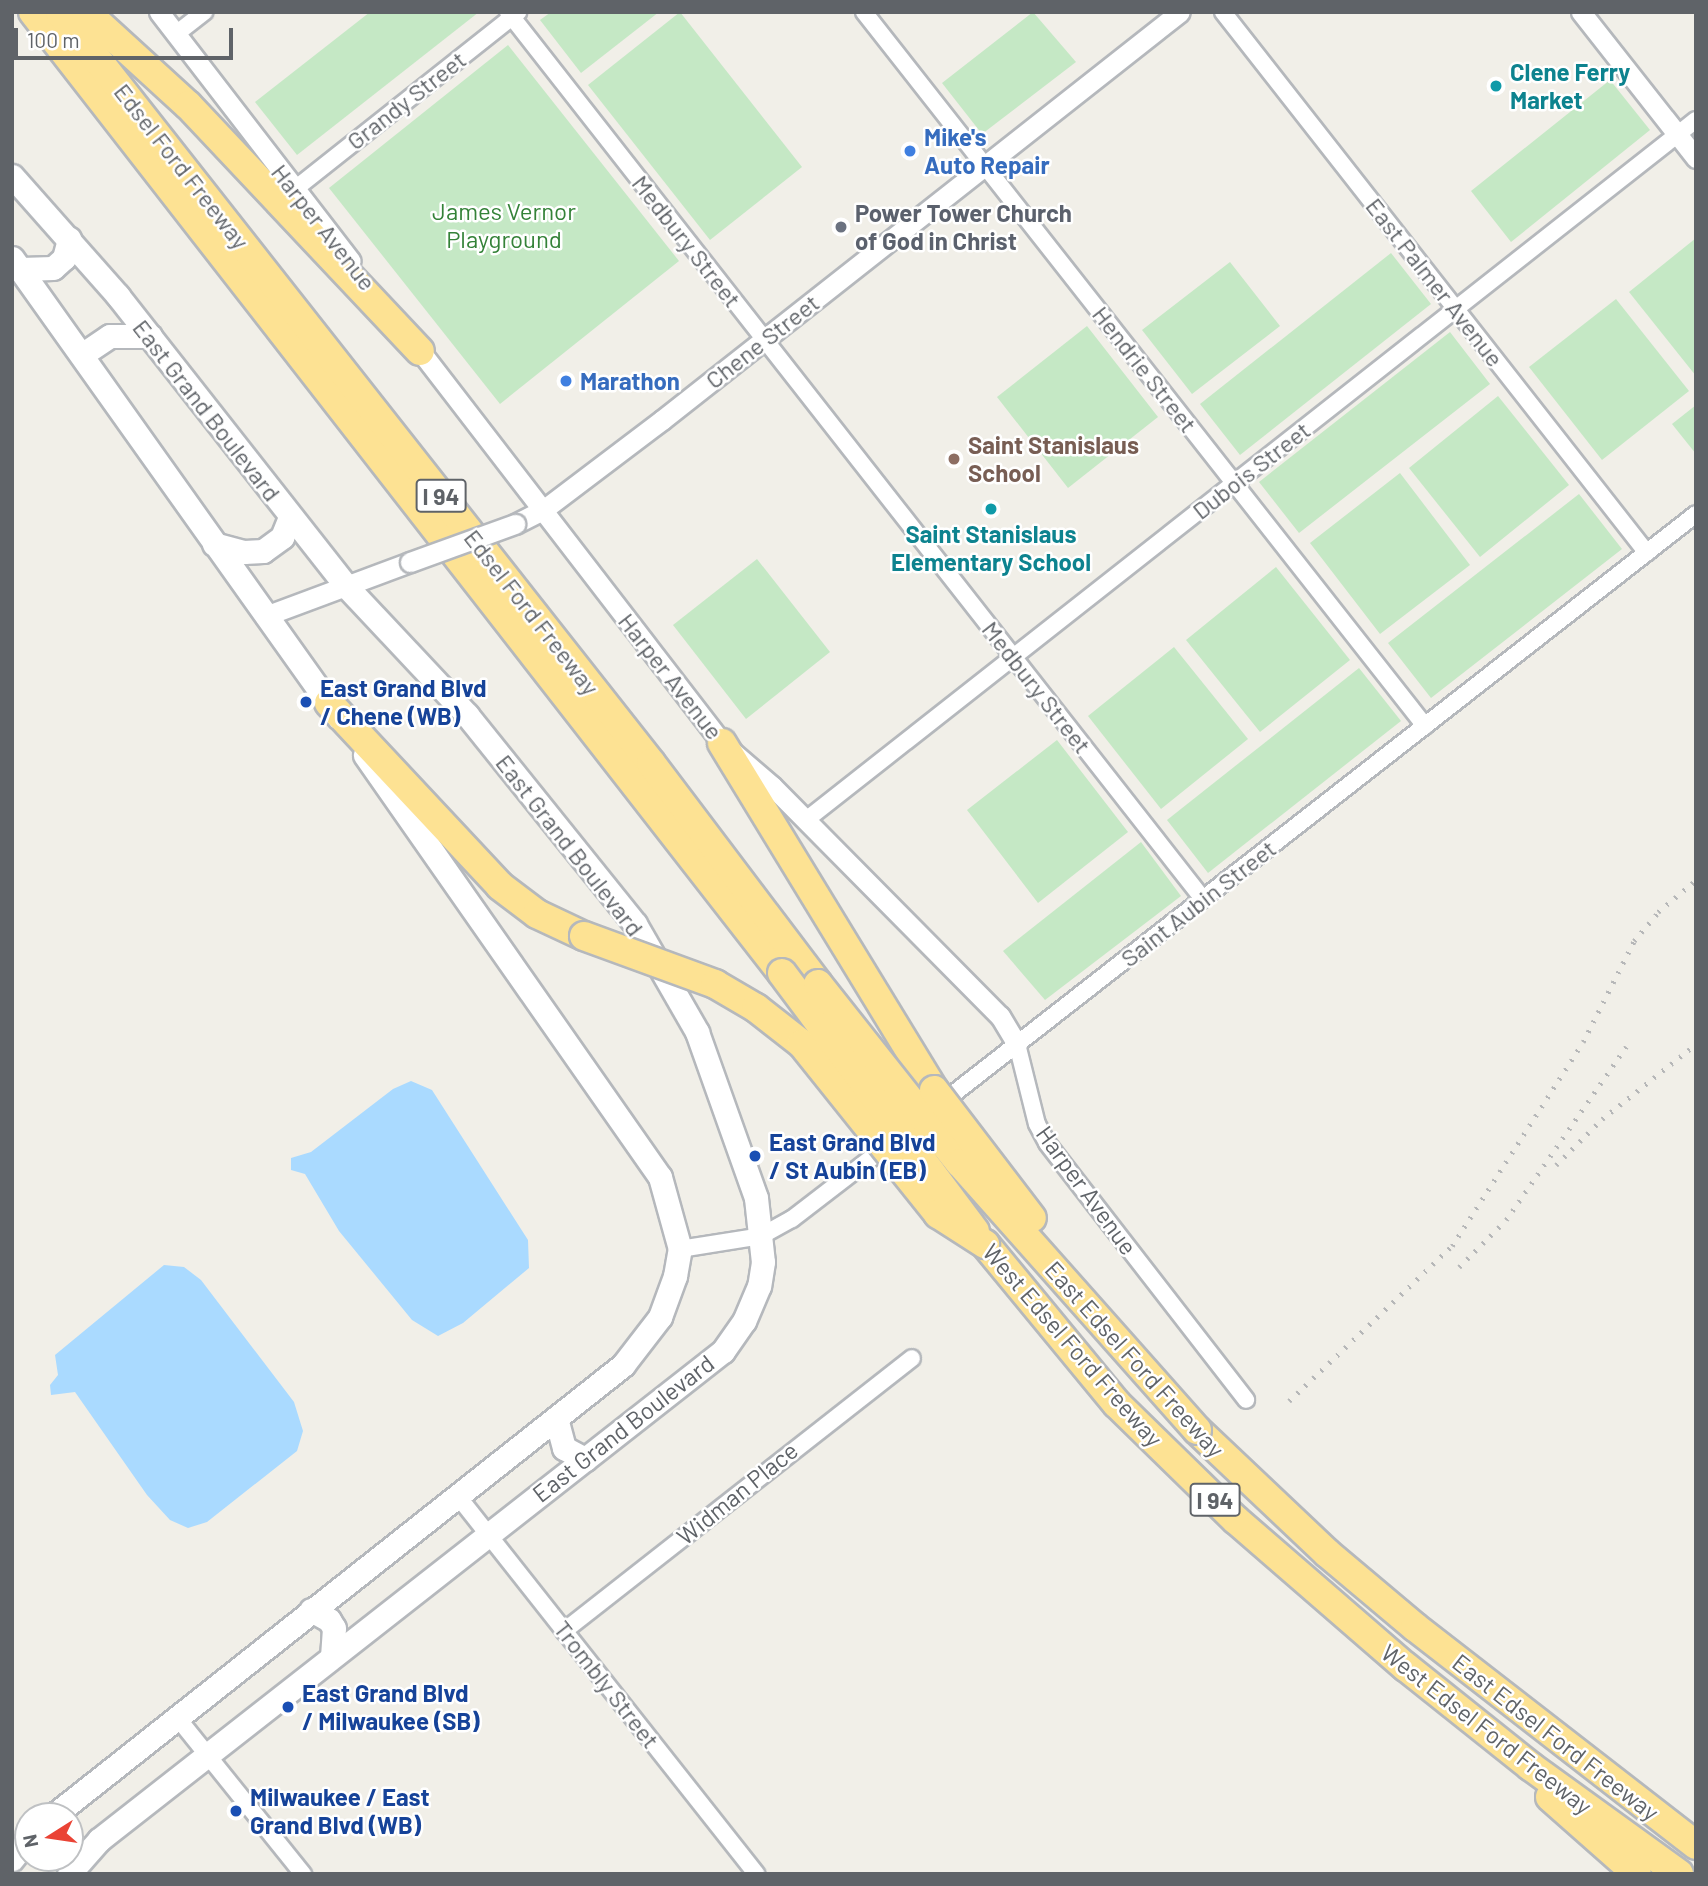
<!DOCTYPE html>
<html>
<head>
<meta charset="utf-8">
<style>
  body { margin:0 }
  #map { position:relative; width:1708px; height:1886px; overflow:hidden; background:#f1efe8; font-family:Barlow,sans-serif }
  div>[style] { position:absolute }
  .green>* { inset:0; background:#c5e8c5 }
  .water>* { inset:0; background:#aadaff }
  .roads { filter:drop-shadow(2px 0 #b5b8bc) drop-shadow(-2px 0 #b5b8bc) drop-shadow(0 2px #b5b8bc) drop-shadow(0 -2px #b5b8bc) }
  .minor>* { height:16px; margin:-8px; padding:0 8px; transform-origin:8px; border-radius:8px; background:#fff }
  .tertiary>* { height:19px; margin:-9.5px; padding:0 9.5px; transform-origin:9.5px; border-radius:9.5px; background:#fff }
  .secondary>* { height:23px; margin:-11.5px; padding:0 11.5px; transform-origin:11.5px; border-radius:11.5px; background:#fff }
  .motorway>* { height:28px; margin:-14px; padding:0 14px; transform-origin:14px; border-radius:14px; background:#fde293 }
  .rail>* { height:4.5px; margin-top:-2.25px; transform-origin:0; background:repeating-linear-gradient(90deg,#b6b7b8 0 2px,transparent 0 11px) }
  .bridges { filter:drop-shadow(2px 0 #b5b8bc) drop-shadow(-2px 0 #b5b8bc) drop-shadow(0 2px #b5b8bc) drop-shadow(0 -2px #b5b8bc) }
  .tertiary-bridge>* { height:19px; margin:-9.5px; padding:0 9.5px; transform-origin:9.5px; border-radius:9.5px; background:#fff }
  .motorway-bridge>* { height:28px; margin:-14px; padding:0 14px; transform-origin:14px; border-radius:14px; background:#fde293 }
  .dots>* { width:19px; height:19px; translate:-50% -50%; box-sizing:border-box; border:4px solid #fff; border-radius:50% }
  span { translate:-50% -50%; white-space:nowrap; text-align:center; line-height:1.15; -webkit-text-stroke:5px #fff; paint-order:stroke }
  .shield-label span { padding:2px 5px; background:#fff; border:2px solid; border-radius:5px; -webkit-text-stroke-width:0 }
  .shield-label { font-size:23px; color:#5f6368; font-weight:700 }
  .culture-label { font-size:24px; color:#0d838f; font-weight:700 }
  .left { translate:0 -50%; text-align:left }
  .street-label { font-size:24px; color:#5f6368 }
  .shop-label { font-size:24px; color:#366cbe; font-weight:700 }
  .park-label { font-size:24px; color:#348238 }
  .worship-label { font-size:24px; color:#5b616d; font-weight:700 }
  .education-label { font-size:24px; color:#785e54; font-weight:700 }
  .transit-label { font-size:24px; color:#164399; font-weight:700 }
  .frame { position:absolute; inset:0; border:14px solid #5f6368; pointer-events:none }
  .north { position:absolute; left:14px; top:1802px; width:70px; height:70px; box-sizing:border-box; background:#fff; border:2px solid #bfc1c3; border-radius:50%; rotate:258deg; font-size:19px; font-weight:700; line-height:28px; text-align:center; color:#5f6368 }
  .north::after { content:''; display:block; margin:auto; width:24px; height:32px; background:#ea4335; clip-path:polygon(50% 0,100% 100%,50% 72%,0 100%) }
  .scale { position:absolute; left:14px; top:28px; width:219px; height:32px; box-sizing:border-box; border:4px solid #5f6368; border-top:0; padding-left:9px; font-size:21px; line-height:24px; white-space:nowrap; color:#5f6368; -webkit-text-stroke:5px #fff; paint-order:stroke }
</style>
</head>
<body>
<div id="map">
  <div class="green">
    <i style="clip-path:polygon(370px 12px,479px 12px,297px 155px,255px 102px)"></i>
    <i style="clip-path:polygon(551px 12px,659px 12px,581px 73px,540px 20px)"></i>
    <i style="clip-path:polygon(680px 12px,802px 167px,710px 240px,588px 85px)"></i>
    <i style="clip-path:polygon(1033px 12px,1076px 62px,982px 134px,942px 83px)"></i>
    <i style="clip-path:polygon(508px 45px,679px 261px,500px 404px,329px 188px)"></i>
    <i style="clip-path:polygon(1610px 80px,1650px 130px,1511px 242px,1471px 191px)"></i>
    <i style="clip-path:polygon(1696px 238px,1696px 376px,1629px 292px)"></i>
    <i style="clip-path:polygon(1391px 253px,1431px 304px,1240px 455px,1200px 404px)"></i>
    <i style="clip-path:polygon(1230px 262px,1280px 326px,1192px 394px,1142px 330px)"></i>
    <i style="clip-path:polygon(1616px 299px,1689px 391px,1602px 460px,1529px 367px)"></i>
    <i style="clip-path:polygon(1087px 326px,1158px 417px,1068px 488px,997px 397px)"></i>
    <i style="clip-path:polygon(1450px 332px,1490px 384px,1299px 533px,1259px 482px)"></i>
    <i style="clip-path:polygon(1498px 396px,1569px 485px,1480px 557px,1409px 468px)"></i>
    <i style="clip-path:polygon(1696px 405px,1696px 454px,1672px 424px)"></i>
    <i style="clip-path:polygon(1400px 473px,1470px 565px,1380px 634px,1310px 543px)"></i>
    <i style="clip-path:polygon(1579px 494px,1622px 549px,1431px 698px,1388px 643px)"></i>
    <i style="clip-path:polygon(757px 559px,830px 652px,746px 719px,673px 625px)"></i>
    <i style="clip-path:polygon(1276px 567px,1350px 660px,1260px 732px,1186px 640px)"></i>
    <i style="clip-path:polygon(1174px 647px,1248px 739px,1161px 809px,1088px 716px)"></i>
    <i style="clip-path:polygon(1359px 668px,1401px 721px,1208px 873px,1167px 820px)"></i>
    <i style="clip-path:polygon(1057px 740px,1128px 832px,1038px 903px,967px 810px)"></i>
    <i style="clip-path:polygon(1141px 842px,1181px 896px,1045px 1000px,1003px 951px)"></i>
  </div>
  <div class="water">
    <i style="clip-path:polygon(411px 1081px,432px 1090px,528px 1240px,529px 1268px,463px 1323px,438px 1336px,412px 1320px,339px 1231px,305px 1174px,291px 1170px,291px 1158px,311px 1152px,393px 1089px)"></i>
    <i style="clip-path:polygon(164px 1265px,184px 1267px,201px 1280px,294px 1402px,303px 1431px,297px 1451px,207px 1522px,188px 1528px,170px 1520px,147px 1495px,75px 1392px,51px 1395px,50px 1385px,58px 1375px,55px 1355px)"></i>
  </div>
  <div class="roads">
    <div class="minor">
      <i style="left:508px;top:12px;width:1127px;rotate:51.92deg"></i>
      <i style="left:864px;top:12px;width:908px;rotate:51.84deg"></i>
      <i style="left:1223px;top:12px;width:687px;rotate:51.91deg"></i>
      <i style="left:176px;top:34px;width:36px;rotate:-38deg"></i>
      <i style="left:295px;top:189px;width:285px;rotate:-38.4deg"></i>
      <i style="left:806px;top:820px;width:1132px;rotate:-38.19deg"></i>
      <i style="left:1017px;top:1044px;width:82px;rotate:76deg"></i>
      <i style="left:1037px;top:1124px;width:21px;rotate:62deg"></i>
      <i style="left:1047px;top:1143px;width:325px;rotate:52.2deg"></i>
      <i style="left:939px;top:1105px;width:960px;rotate:-37.98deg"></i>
      <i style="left:680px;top:1249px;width:82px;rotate:-9.1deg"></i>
      <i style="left:761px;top:1236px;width:35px;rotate:-29deg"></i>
      <i style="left:792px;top:1219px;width:121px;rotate:-37.6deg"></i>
      <i style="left:457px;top:1495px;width:483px;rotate:51.7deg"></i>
      <i style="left:564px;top:1631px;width:442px;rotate:-38.1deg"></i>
      <i style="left:176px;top:1716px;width:203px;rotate:51.2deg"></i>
    </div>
    <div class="tertiary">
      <i style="left:159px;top:12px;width:314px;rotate:52.4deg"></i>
      <i style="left:1581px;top:12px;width:186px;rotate:51.8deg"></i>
      <i style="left:414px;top:343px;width:505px;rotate:52.4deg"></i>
      <i style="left:722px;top:743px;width:66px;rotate:40.7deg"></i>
      <i style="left:772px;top:786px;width:324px;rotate:45.3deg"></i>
      <i style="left:1000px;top:1016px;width:33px;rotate:59deg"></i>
      <i style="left:515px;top:524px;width:31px;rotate:-27deg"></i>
      <i style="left:543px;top:510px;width:149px;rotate:-37.1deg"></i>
      <i style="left:662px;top:420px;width:659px;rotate:-38.23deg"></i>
      <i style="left:265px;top:616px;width:155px;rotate:-20.4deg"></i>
    </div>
    <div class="secondary">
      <i style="left:12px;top:176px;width:160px;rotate:48.5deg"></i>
      <i style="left:118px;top:296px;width:369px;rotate:51.8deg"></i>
      <i style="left:346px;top:586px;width:177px;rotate:46.8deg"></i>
      <i style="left:467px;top:715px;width:268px;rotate:51.2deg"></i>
      <i style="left:635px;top:924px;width:125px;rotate:60.1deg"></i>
      <i style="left:697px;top:1032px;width:176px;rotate:70.4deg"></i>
      <i style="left:756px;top:1198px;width:64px;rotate:83.8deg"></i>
      <i style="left:763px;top:1262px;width:24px;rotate:99deg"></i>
      <i style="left:759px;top:1286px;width:38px;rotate:113deg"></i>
      <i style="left:744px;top:1321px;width:37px;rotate:125deg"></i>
      <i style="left:723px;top:1351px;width:793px;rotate:141.92deg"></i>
      <i style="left:99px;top:1840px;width:45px;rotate:131.4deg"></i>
      <i style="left:12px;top:258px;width:564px;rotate:54.59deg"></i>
      <i style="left:21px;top:269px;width:32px;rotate:-2deg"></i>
      <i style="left:53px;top:268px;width:15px;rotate:-42deg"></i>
      <i style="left:64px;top:258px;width:20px;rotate:-75deg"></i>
      <i style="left:83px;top:354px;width:32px;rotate:-34deg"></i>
      <i style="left:110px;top:336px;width:40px"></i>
      <i style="left:214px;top:544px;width:31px;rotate:15deg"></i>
      <i style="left:244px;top:552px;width:19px;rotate:-3deg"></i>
      <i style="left:263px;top:551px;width:24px;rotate:-36deg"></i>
      <i style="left:282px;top:537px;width:22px;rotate:-68deg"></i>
      <i style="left:556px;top:1418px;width:31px;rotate:75deg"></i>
      <i style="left:564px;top:1448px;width:24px;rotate:28deg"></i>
      <i style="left:311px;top:1610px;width:21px;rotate:29deg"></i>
      <i style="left:329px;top:1620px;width:9px;rotate:58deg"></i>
      <i style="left:334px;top:1628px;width:28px;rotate:94deg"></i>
      <i style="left:53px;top:1816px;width:727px;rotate:-38.35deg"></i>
      <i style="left:623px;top:1365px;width:61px;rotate:-52.4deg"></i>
      <i style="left:660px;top:1317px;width:44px;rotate:-69.9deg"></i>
      <i style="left:675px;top:1276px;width:27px;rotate:-80deg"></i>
      <i style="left:680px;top:1249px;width:75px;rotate:-105.5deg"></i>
      <i style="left:660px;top:1177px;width:515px;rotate:-124.96deg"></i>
      <i style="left:12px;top:1859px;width:26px;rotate:-51deg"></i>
    </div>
    <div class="motorway">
      <i style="left:33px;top:12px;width:1218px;rotate:52.07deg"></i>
      <i style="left:60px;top:12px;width:956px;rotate:51.8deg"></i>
      <i style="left:651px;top:763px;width:277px;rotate:52.9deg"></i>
      <i style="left:86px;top:12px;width:138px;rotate:42.4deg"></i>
      <i style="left:188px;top:105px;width:338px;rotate:46.7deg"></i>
      <i style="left:329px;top:703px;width:250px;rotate:46.9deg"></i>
      <i style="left:500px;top:886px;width:46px;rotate:37.1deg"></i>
      <i style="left:537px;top:914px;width:52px;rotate:25.1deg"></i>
      <i style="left:722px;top:743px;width:407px;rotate:58.6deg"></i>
      <i style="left:985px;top:1244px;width:207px;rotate:50.5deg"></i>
      <i style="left:1117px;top:1404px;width:166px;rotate:44.3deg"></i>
      <i style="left:1236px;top:1520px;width:225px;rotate:40.9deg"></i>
      <i style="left:1406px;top:1667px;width:159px;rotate:38.6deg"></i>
      <i style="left:1530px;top:1766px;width:184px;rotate:35.9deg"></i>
      <i style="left:1197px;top:1430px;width:179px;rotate:43.4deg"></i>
      <i style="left:1327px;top:1553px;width:115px;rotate:40.1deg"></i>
      <i style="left:1415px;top:1627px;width:356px;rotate:37.8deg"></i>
      <i style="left:1550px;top:1797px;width:116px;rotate:41.5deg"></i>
    </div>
  </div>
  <div class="rail">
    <i style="left:1556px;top:1165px;width:65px;rotate:-45deg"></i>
    <i style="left:1602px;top:1119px;width:120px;rotate:-38.6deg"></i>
    <i style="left:1459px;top:1267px;width:66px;rotate:-45deg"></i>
    <i style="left:1506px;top:1220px;width:211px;rotate:-55.3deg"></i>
    <i style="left:1289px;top:1401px;width:225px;rotate:-43.6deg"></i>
    <i style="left:1452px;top:1246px;width:242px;rotate:-57.3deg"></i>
    <i style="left:1583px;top:1042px;width:113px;rotate:-63.2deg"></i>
    <i style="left:1634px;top:941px;width:38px;rotate:-50deg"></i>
    <i style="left:1658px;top:912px;width:50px;rotate:-40.1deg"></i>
  </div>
  <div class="bridges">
    <div class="tertiary-bridge">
      <i style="left:410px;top:562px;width:112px;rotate:-19.9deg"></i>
    </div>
    <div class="motorway-bridge">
      <i style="left:584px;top:936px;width:140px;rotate:20.1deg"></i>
      <i style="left:715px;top:984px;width:48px;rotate:30.3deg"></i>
      <i style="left:756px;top:1008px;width:58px;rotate:38deg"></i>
      <i style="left:802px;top:1044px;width:218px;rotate:51.3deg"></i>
      <i style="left:938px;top:1214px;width:56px;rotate:32.6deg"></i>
      <i style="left:782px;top:973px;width:322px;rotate:53.2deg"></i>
      <i style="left:818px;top:984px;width:228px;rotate:51.6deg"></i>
      <i style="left:960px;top:1163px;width:357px;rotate:48.4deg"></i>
      <i style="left:934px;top:1090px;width:161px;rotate:52.6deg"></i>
    </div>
  </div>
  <div class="dots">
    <i style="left:1496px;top:86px;background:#0f9aa8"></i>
    <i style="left:910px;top:151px;background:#3f7fe0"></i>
    <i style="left:841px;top:227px;background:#6b7280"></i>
    <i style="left:566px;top:381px;background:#3f7fe0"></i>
    <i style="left:954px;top:459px;background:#8d6e63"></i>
    <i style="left:991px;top:509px;background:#0f9aa8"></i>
    <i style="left:306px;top:702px;background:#1a4fb4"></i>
    <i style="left:755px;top:1156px;background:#1a4fb4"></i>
    <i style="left:288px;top:1707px;background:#1a4fb4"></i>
    <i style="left:236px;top:1811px;background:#1a4fb4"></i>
  </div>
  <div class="shield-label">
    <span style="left:441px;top:496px">I 94</span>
    <span style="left:1215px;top:1500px">I 94</span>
  </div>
  <div class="culture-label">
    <span class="left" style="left:1510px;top:86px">Clene Ferry<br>Market</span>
    <span style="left:991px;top:548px">Saint Stanislaus<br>Elementary School</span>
  </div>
  <div class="street-label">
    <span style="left:406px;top:100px;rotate:-38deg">Grandy Street</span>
    <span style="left:182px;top:166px;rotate:52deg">Edsel Ford Freeway</span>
    <span style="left:324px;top:227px;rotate:52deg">Harper Avenue</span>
    <span style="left:687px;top:241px;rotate:52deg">Medbury Street</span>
    <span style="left:1435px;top:282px;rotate:52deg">East Palmer Avenue</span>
    <span style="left:762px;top:341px;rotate:-38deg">Chene Street</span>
    <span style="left:1145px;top:369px;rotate:52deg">Hendrie Street</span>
    <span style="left:207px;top:410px;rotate:52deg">East Grand Boulevard</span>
    <span style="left:1251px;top:470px;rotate:-38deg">Dubois Street</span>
    <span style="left:532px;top:612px;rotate:52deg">Edsel Ford Freeway</span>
    <span style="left:671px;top:676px;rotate:52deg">Harper Avenue</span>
    <span style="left:1037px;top:687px;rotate:52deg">Medbury Street</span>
    <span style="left:570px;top:845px;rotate:52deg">East Grand Boulevard</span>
    <span style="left:1198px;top:903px;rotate:-38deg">Saint Aubin Street</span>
    <span style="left:1087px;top:1190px;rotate:54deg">Harper Avenue</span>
    <span style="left:1073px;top:1345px;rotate:49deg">West Edsel Ford Freeway</span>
    <span style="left:1135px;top:1359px;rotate:48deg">East Edsel Ford Freeway</span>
    <span style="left:623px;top:1428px;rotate:-38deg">East Grand Boulevard</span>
    <span style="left:737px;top:1493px;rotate:-39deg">Widman Place</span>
    <span style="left:607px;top:1684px;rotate:52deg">Trombly Street</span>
    <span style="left:1487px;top:1729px;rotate:38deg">West Edsel Ford Freeway</span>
    <span style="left:1556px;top:1737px;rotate:38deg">East Edsel Ford Freeway</span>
  </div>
  <div class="shop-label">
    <span class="left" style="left:924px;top:151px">Mike's<br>Auto Repair</span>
    <span class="left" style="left:580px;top:381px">Marathon</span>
  </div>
  <div class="park-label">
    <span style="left:504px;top:225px">James Vernor<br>Playground</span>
  </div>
  <div class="worship-label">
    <span class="left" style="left:855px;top:227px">Power Tower Church<br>of God in Christ</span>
  </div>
  <div class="education-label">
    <span class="left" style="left:968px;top:459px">Saint Stanislaus<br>School</span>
  </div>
  <div class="transit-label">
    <span class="left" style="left:320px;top:702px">East Grand Blvd<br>/ Chene (WB)</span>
    <span class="left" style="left:769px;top:1156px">East Grand Blvd<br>/ St Aubin (EB)</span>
    <span class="left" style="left:302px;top:1707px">East Grand Blvd<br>/ Milwaukee (SB)</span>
    <span class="left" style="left:250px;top:1811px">Milwaukee / East<br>Grand Blvd (WB)</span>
  </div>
  <div class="frame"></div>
  <div class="north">N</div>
  <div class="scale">100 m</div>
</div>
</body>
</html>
